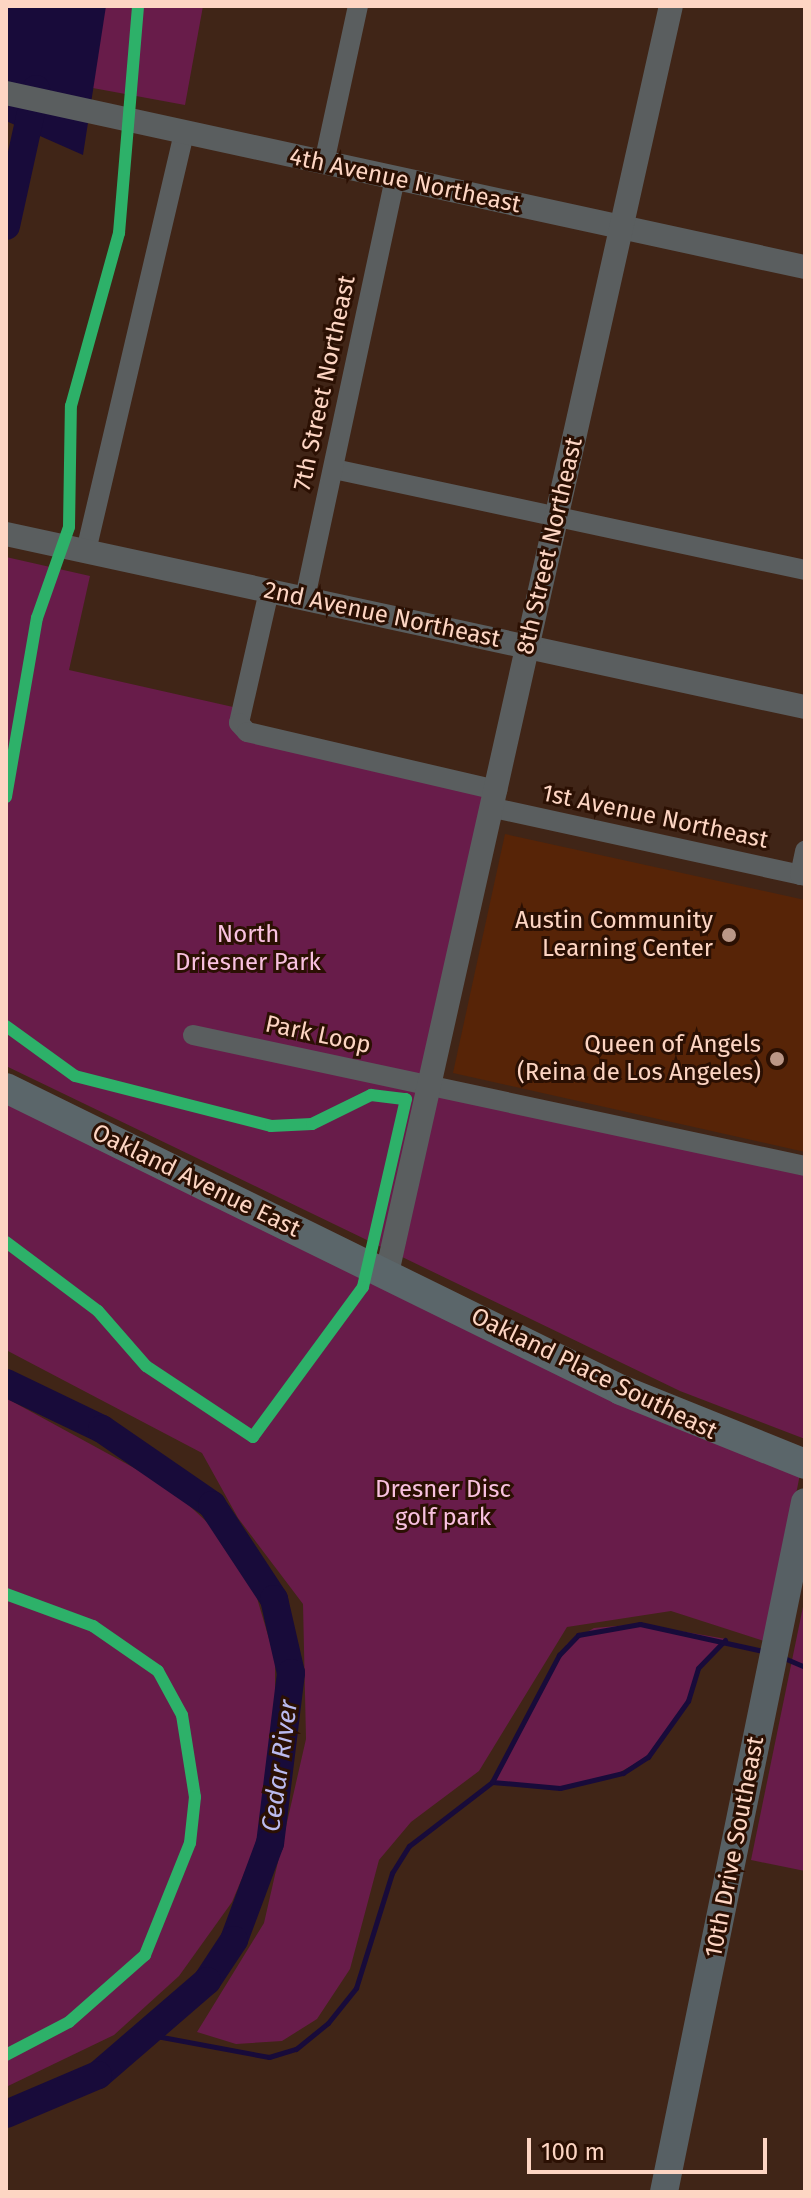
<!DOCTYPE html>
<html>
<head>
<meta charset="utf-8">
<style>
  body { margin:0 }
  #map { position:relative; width:811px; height:2198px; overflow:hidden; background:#402517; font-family:"Fira Sans",sans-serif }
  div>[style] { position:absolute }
  .built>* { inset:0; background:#572407 }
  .green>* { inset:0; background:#681c4a }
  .water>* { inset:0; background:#180b3a }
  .stream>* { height:5px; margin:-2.5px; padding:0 2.5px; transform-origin:2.5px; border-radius:2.5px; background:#180b3a }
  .river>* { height:28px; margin:-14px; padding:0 14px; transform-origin:14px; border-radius:14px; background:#180b3a }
  .minor>* { height:20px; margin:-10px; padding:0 10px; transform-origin:10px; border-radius:10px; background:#5a5e5f }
  .tertiary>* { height:24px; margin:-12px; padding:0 12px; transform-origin:12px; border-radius:12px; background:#5a5e5f }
  .secondary>* { height:28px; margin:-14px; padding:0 14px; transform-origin:14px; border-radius:14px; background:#576064 }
  .primary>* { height:30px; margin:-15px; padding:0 15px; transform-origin:15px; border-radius:15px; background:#5b666a }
  .cycleway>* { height:12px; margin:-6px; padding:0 6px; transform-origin:6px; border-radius:6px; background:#2db169 }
  .dots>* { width:22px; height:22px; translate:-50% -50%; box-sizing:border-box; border:4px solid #2b1003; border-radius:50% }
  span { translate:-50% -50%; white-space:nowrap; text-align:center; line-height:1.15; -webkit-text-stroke:6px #2b1003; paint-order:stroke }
  .street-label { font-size:24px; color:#fdd5c3 }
  .poi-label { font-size:24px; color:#fdd5c3 }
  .right { translate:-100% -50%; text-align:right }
  .park-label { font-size:24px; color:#f9c1e0 }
  .water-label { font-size:26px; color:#babaef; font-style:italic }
  .frame { position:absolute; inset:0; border:8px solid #fdd5c3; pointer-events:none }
  .scale { position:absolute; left:527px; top:2138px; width:240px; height:36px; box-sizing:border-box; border:4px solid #fdd5c3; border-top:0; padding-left:10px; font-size:24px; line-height:28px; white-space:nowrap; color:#fdd5c3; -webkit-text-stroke:6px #2b1003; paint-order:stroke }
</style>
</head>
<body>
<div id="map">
  <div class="built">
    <i style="clip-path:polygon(505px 834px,805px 900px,805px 1152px,453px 1073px)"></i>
  </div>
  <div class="green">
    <i style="clip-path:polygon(6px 6px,203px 6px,185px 105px,6px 72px)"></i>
    <i style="clip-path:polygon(6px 557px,90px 576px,69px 670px,242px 709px,239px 724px,497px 790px,432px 1086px,805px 1166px,805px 1439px,680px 1391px,6px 1066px)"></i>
    <i style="clip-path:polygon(6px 1098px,800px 1474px,767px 1642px,671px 1611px,567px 1627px,479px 1771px,411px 1822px,379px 1860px,350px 1969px,317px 2019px,282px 2041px,236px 2044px,197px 2032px,264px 1923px,306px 1739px,303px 1604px,238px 1518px,202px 1453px,6px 1350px)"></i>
    <i style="clip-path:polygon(6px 1398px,169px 1487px,220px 1534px,254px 1588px,275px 1659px,275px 1750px,257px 1843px,232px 1902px,179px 1976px,114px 2035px,6px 2087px)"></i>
    <i style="clip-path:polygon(805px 1597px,805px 1871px,751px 1860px)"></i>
    <i style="clip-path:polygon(640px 1624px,726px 1639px,698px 1668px,688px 1701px,648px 1757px,607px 1779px,560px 1788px,492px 1782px,567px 1644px,594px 1628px)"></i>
  </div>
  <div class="water">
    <i style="clip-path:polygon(6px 6px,106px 6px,83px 155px,6px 121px)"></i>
  </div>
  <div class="stream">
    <i style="left:784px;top:1658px;width:23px;rotate:23deg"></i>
    <i style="left:492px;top:1782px;width:68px;rotate:5deg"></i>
    <i style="left:560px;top:1788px;width:65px;rotate:-13.4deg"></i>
    <i style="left:623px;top:1773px;width:30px;rotate:-33deg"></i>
    <i style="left:648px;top:1757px;width:69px;rotate:-54.5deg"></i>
    <i style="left:688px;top:1701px;width:34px;rotate:-73deg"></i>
    <i style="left:698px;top:1668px;width:39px;rotate:-46deg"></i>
    <i style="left:151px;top:2035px;width:120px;rotate:10.6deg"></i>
    <i style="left:269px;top:2057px;width:28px;rotate:-17deg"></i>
    <i style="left:296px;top:2049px;width:41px;rotate:-39.1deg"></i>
    <i style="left:328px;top:2023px;width:45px;rotate:-51.3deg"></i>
    <i style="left:356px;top:1988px;width:121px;rotate:-72.6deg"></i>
    <i style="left:392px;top:1873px;width:32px;rotate:-58deg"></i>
    <i style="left:409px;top:1846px;width:105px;rotate:-37.6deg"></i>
    <i style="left:492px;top:1782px;width:144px;rotate:-62.2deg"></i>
    <i style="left:559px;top:1655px;width:28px;rotate:-46deg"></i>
    <i style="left:578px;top:1635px;width:63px;rotate:-10.1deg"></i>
    <i style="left:640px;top:1624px;width:130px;rotate:12.4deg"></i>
  </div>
  <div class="river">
    <i style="left:6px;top:226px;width:140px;rotate:-77.6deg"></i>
    <i style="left:6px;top:1383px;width:106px;rotate:25.6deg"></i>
    <i style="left:102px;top:1429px;width:134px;rotate:34.6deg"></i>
    <i style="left:212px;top:1505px;width:113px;rotate:56.6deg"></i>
    <i style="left:274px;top:1599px;width:76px;rotate:77.1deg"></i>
    <i style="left:291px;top:1673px;width:171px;rotate:97deg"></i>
    <i style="left:270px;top:1843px;width:103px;rotate:110.4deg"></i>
    <i style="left:234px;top:1940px;width:49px;rotate:123.4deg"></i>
    <i style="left:207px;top:1981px;width:144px;rotate:139.2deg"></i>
    <i style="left:98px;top:2075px;width:100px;rotate:157deg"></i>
  </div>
  <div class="minor">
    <i style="left:324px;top:163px;width:161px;rotate:-77.8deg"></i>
    <i style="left:334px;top:469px;width:482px;rotate:12.1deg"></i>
    <i style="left:86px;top:551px;width:430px;rotate:-76.8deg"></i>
    <i style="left:269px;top:591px;width:135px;rotate:102.8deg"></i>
    <i style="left:239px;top:723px;width:12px;rotate:48deg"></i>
    <i style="left:247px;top:732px;width:257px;rotate:13.1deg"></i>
    <i style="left:305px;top:598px;width:429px;rotate:-77.9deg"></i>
    <i style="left:494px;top:808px;width:318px;rotate:12.3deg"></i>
    <i style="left:800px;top:875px;width:25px;rotate:-78deg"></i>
    <i style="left:193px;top:1035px;width:626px;rotate:12.08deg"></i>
  </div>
  <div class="tertiary">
    <i style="left:6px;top:93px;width:818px;rotate:12.29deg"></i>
    <i style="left:6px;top:534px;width:818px;rotate:12.22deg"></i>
    <i style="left:387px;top:1273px;width:1298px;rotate:-77.37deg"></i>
  </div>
  <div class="secondary">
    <i style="left:664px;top:2192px;width:704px;rotate:-78.45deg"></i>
  </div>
  <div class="primary">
    <i style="left:6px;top:1088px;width:685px;rotate:26.15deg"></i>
    <i style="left:621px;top:1390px;width:198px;rotate:21.9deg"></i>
  </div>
  <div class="cycleway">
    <i style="left:6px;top:797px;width:182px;rotate:-80.2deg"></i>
    <i style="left:37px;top:618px;width:96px;rotate:-70.6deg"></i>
    <i style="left:69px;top:527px;width:121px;rotate:-89.1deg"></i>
    <i style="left:71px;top:406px;width:180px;rotate:-74.5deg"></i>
    <i style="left:119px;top:233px;width:228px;rotate:-85.2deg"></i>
    <i style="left:6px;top:1026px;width:85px;rotate:35.9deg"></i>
    <i style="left:75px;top:1076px;width:202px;rotate:14.3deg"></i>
    <i style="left:271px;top:1126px;width:41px;rotate:-2.8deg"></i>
    <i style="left:312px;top:1124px;width:66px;rotate:-26.2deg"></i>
    <i style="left:371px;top:1095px;width:35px;rotate:7deg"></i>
    <i style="left:406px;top:1099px;width:193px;rotate:102.9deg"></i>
    <i style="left:363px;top:1287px;width:186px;rotate:126.3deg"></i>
    <i style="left:253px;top:1437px;width:128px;rotate:-146.4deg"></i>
    <i style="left:146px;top:1366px;width:73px;rotate:-131.1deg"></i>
    <i style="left:98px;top:1311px;width:115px;rotate:-143.1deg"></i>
    <i style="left:6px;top:1594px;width:93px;rotate:20.2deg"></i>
    <i style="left:93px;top:1626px;width:79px;rotate:34.7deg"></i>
    <i style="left:158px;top:1671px;width:50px;rotate:61.4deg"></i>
    <i style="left:182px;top:1715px;width:83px;rotate:81deg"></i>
    <i style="left:195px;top:1797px;width:46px;rotate:96.2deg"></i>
    <i style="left:190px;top:1843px;width:121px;rotate:111.9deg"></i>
    <i style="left:145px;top:1955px;width:101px;rotate:138.6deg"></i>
    <i style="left:69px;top:2022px;width:71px;rotate:152.4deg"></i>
  </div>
  <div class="dots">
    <i style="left:729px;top:935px;background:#bb9787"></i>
    <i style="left:777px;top:1059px;background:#bb9787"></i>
  </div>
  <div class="street-label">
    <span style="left:405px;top:181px;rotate:12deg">4th Avenue Northeast</span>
    <span style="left:325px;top:383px;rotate:-78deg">7th Street Northeast</span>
    <span style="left:550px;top:546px;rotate:-77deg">8th Street Northeast</span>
    <span style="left:382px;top:615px;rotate:12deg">2nd Avenue Northeast</span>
    <span style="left:655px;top:817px;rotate:12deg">1st Avenue Northeast</span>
    <span style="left:318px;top:1035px;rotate:12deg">Park Loop</span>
    <span style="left:196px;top:1181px;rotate:26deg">Oakland Avenue East</span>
    <span style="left:594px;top:1374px;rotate:26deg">Oakland Place Southeast</span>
    <span style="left:735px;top:1847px;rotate:-79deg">10th Drive Southeast</span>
  </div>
  <div class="poi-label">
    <span class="right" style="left:713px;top:935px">Austin Community<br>Learning Center</span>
    <span class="right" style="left:761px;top:1059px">Queen of Angels<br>(Reina de Los Angeles)</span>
  </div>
  <div class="park-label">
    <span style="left:248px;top:949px">North<br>Driesner Park</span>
    <span style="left:443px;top:1504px">Dresner Disc<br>golf park</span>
  </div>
  <div class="water-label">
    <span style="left:280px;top:1766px;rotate:-82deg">Cedar River</span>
  </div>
  <div class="frame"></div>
  <div class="scale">100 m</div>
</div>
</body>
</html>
